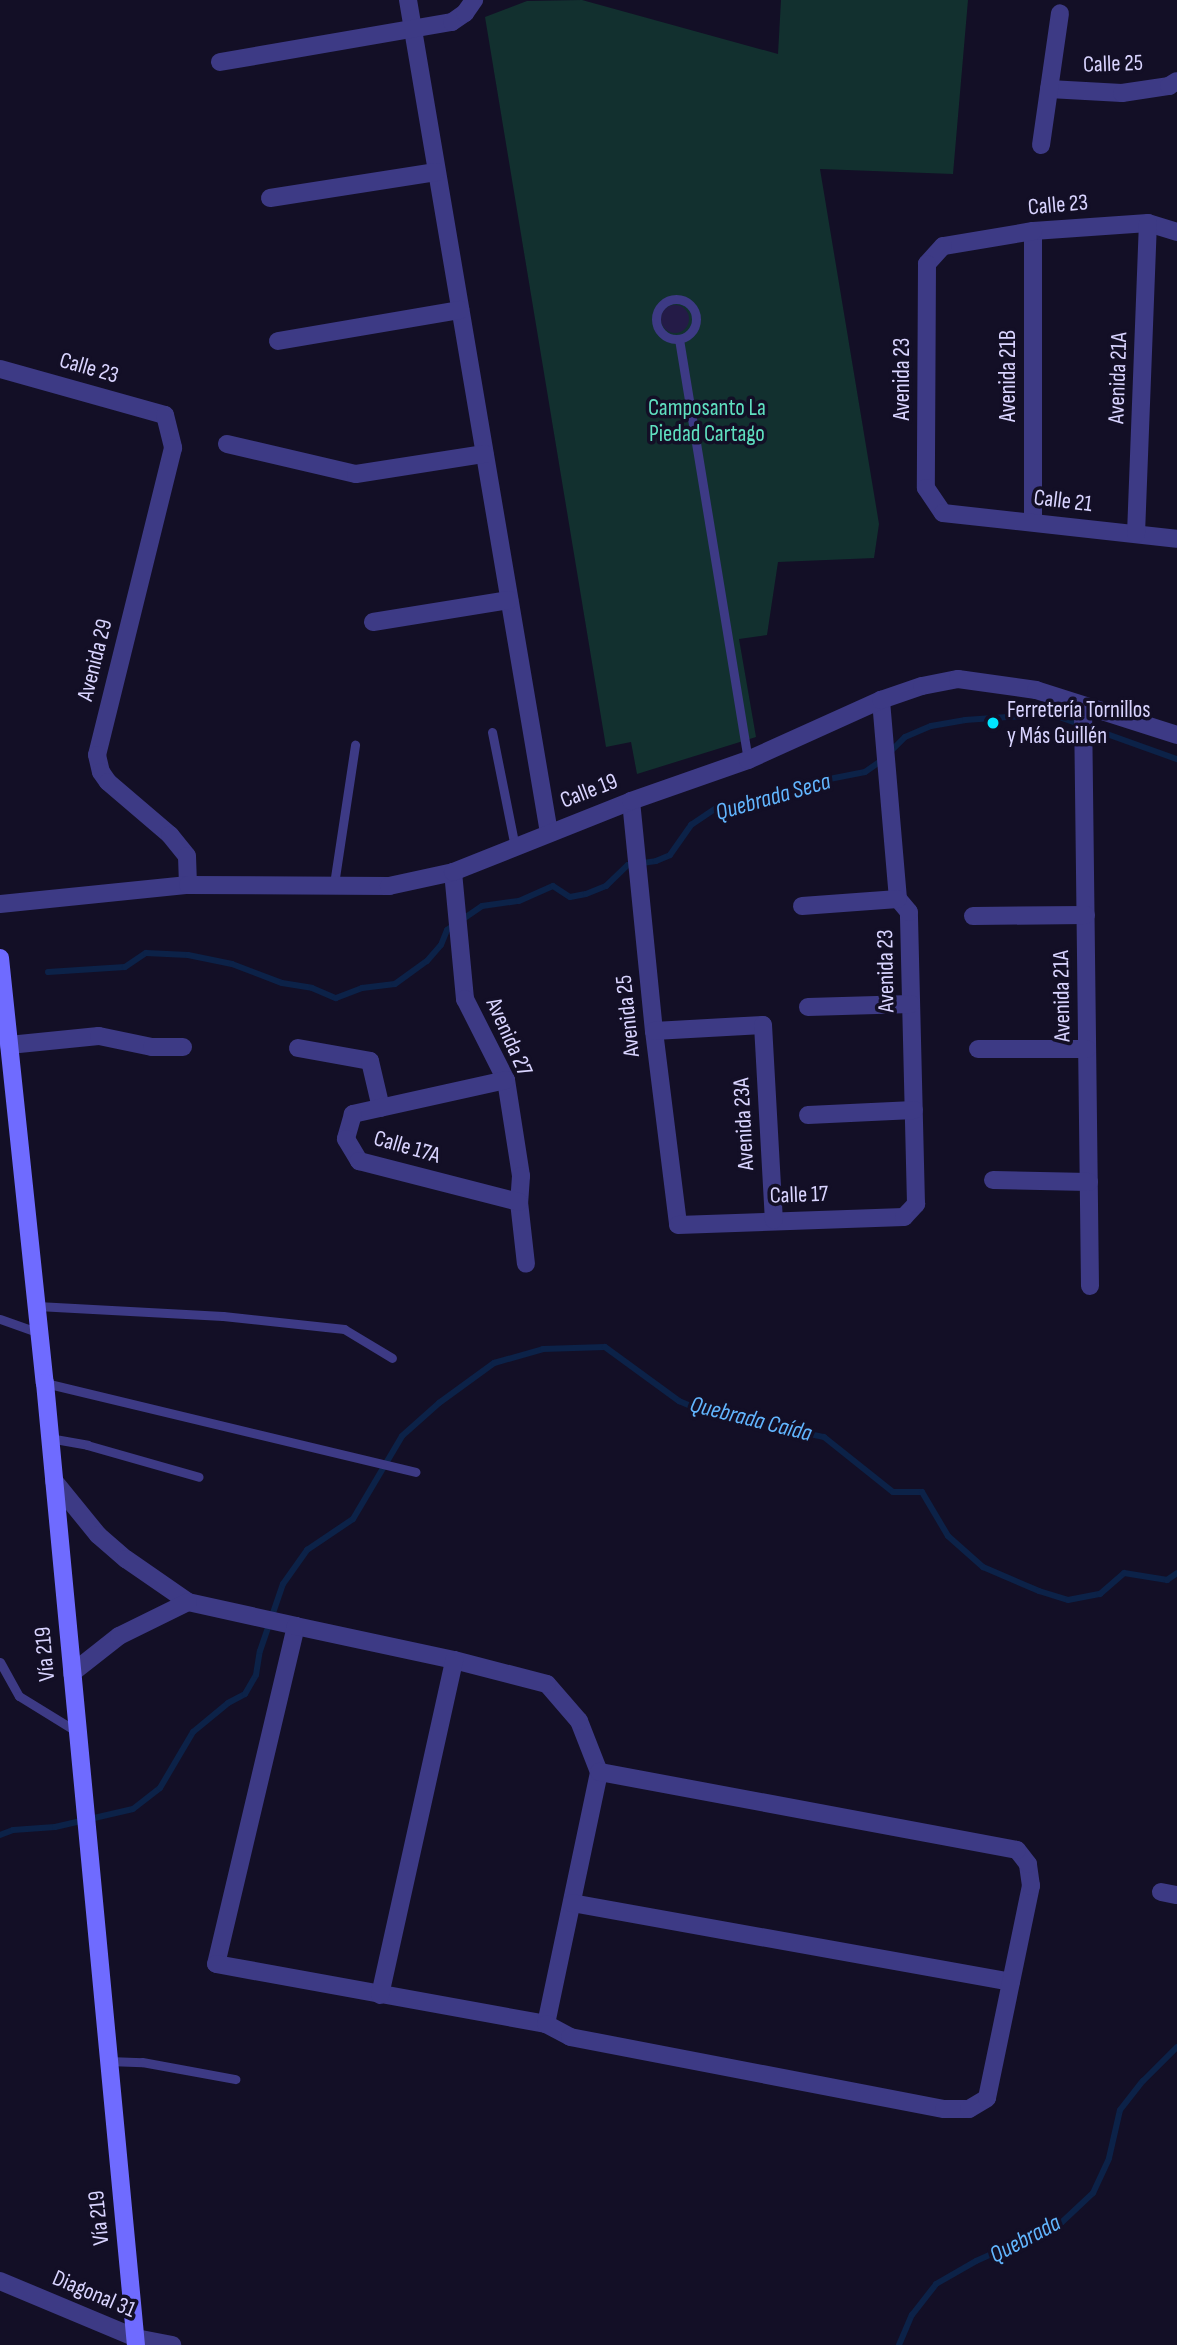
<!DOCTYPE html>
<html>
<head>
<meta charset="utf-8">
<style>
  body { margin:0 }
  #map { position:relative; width:1177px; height:2345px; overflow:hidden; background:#130f26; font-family:"Sofia Sans Condensed",sans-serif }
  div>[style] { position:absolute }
  .green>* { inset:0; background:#12302f }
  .stream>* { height:6px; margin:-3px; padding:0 3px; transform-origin:3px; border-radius:3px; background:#0c2248 }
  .building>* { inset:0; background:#241b47 }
  .round { border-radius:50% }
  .service>* { height:9px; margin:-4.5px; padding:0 4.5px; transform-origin:4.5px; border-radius:4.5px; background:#3d3a85 }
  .service>.ring { margin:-4.5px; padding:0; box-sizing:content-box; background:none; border:9px solid #3d3a85; border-radius:50% }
  .minor>* { height:18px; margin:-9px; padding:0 9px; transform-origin:9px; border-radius:9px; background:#3d3a85 }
  .secondary>* { height:18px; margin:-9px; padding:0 9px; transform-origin:9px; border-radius:9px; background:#6f6bff }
  .dots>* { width:19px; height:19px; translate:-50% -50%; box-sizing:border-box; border:4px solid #130f26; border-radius:50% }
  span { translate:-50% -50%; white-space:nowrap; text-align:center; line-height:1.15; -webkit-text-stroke:7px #130f26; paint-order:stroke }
  .street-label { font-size:23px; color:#d9d4ff }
  .park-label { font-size:23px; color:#5fe0c0 }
  .poi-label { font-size:23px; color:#d9d4ff }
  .left { translate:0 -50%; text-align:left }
  .water-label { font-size:24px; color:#62b6ff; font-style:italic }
</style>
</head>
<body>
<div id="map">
  <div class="green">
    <i style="clip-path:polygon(582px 0,778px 54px,781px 0,968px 0,953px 174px,820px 169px,879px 524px,874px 558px,778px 562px,767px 635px,739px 639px,756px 737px,637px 774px,631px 742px,606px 747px,485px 17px,527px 1px)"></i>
  </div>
  <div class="stream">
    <i style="left:890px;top:752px;width:21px;rotate:-45deg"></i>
    <i style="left:905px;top:737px;width:28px;rotate:-23deg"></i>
    <i style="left:931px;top:726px;width:35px;rotate:-10deg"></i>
    <i style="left:965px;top:720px;width:86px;rotate:-4deg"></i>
    <i style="left:1051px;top:714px;width:134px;rotate:19.7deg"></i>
    <i style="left:48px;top:972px;width:77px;rotate:-3.7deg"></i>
    <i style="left:125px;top:967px;width:25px;rotate:-34deg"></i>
    <i style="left:146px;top:953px;width:42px;rotate:2.7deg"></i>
    <i style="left:188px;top:955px;width:45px;rotate:11.6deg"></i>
    <i style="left:232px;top:964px;width:53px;rotate:20.8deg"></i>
    <i style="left:282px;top:983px;width:30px;rotate:9deg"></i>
    <i style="left:312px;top:988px;width:26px;rotate:23deg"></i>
    <i style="left:336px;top:998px;width:28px;rotate:-21deg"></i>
    <i style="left:362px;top:988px;width:33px;rotate:-7deg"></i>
    <i style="left:395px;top:984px;width:39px;rotate:-36deg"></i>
    <i style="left:427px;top:961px;width:21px;rotate:-49deg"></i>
    <i style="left:441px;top:945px;width:16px;rotate:-68deg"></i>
    <i style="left:447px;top:930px;width:42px;rotate:-34.4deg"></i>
    <i style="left:482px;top:906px;width:37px;rotate:-8deg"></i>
    <i style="left:519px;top:901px;width:37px;rotate:-24deg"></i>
    <i style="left:553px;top:886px;width:20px;rotate:33deg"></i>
    <i style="left:570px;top:897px;width:16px;rotate:-11deg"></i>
    <i style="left:586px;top:894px;width:22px;rotate:-22deg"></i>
    <i style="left:606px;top:886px;width:30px;rotate:-44deg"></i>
    <i style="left:628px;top:865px;width:28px;rotate:-8deg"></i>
    <i style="left:656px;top:861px;width:15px;rotate:-23deg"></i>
    <i style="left:670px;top:855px;width:37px;rotate:-55deg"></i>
    <i style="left:691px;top:825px;width:29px;rotate:-34deg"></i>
    <i style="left:715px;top:809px;width:103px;rotate:-15.3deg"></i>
    <i style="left:814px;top:782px;width:52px;rotate:-11.1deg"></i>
    <i style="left:865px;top:772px;width:21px;rotate:-35deg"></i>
    <i style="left:0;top:1835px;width:14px;rotate:-21deg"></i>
    <i style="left:13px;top:1830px;width:42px;rotate:-4.1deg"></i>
    <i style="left:55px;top:1827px;width:80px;rotate:-13deg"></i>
    <i style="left:133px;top:1809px;width:34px;rotate:-38deg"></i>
    <i style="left:160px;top:1788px;width:65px;rotate:-59.5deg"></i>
    <i style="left:193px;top:1732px;width:45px;rotate:-39.6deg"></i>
    <i style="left:228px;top:1703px;width:19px;rotate:-28deg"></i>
    <i style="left:245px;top:1694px;width:22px;rotate:-60deg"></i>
    <i style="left:256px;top:1675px;width:24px;rotate:-81deg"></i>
    <i style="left:260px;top:1651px;width:71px;rotate:-71.1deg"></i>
    <i style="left:283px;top:1584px;width:42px;rotate:-54.8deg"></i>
    <i style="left:307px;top:1550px;width:55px;rotate:-34deg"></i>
    <i style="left:353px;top:1519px;width:96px;rotate:-59.4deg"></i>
    <i style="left:402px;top:1436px;width:50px;rotate:-41.7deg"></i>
    <i style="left:439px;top:1403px;width:68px;rotate:-36deg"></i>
    <i style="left:494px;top:1363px;width:51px;rotate:-15.9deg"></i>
    <i style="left:543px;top:1349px;width:62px;rotate:-1.8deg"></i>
    <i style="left:605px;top:1347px;width:92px;rotate:36.1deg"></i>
    <i style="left:679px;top:1401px;width:28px;rotate:23deg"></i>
    <i style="left:705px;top:1412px;width:122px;rotate:11.9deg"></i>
    <i style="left:824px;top:1437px;width:88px;rotate:38.6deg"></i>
    <i style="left:893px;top:1492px;width:29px"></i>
    <i style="left:922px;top:1492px;width:51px;rotate:59.4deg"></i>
    <i style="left:948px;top:1536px;width:47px;rotate:41.5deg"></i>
    <i style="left:983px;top:1567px;width:61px;rotate:23.2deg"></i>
    <i style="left:1039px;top:1591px;width:30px;rotate:17deg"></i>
    <i style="left:1068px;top:1600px;width:33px;rotate:-11deg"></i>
    <i style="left:1100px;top:1594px;width:32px;rotate:-41deg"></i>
    <i style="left:1124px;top:1573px;width:44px;rotate:9.2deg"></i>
    <i style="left:1167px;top:1580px;width:12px;rotate:-35deg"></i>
    <i style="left:899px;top:2345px;width:33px;rotate:-67deg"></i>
    <i style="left:912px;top:2315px;width:39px;rotate:-52deg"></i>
    <i style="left:936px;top:2284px;width:46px;rotate:-29.9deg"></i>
    <i style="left:976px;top:2261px;width:93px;rotate:-24.1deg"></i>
    <i style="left:1061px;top:2223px;width:44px;rotate:-43.2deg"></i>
    <i style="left:1093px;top:2193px;width:38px;rotate:-65deg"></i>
    <i style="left:1109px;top:2158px;width:49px;rotate:-77.1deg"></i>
    <i style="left:1120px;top:2110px;width:37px;rotate:-52deg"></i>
    <i style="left:1143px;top:2081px;width:48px;rotate:-45deg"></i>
  </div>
  <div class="building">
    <i class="round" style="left:661px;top:305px;width:28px;height:28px"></i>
  </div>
  <div class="service">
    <i class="ring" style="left:656px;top:299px;width:31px;height:31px"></i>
    <i style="left:679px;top:339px;width:427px;rotate:80.7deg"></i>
    <i style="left:492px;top:732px;width:117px;rotate:78.7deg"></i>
    <i style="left:334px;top:884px;width:141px;rotate:-81.4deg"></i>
    <i style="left:37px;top:1306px;width:186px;rotate:3.1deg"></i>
    <i style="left:223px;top:1316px;width:122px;rotate:6.1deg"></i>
    <i style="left:344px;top:1329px;width:56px;rotate:31.1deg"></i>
    <i style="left:0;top:1319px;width:42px;rotate:19.3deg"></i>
    <i style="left:45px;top:1383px;width:381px;rotate:13.5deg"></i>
    <i style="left:49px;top:1438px;width:39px;rotate:10deg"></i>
    <i style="left:87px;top:1445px;width:116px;rotate:15.9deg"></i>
    <i style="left:0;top:1662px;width:39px;rotate:61deg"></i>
    <i style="left:19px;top:1696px;width:67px;rotate:31.6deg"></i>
    <i style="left:108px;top:2061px;width:34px;rotate:2deg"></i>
    <i style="left:142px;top:2062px;width:95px;rotate:10.4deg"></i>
  </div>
  <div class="minor">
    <i style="left:408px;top:0;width:845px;rotate:80.39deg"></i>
    <i style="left:220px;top:62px;width:235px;rotate:-9.8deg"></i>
    <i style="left:452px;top:22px;width:16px;rotate:-35deg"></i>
    <i style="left:465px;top:13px;width:16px;rotate:-55deg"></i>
    <i style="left:1049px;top:89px;width:73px;rotate:3.1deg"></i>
    <i style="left:1122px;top:93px;width:48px;rotate:-8.5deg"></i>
    <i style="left:1169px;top:86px;width:9px;rotate:-32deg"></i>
    <i style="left:1041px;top:145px;width:133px;rotate:-81.8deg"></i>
    <i style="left:270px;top:198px;width:168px;rotate:-8.9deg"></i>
    <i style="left:1033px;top:231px;width:291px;rotate:90deg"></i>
    <i style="left:1177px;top:232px;width:30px;rotate:-163deg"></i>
    <i style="left:1148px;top:223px;width:115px;rotate:176deg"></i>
    <i style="left:1033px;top:231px;width:91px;rotate:170.5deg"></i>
    <i style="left:943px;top:246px;width:24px;rotate:132deg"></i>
    <i style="left:927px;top:264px;width:224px;rotate:90.3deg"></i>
    <i style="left:926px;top:488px;width:30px;rotate:56deg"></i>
    <i style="left:943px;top:513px;width:235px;rotate:6.3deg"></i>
    <i style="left:278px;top:341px;width:185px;rotate:-9.7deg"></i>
    <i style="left:0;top:369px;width:171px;rotate:15.6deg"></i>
    <i style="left:165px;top:415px;width:34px;rotate:76deg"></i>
    <i style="left:173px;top:448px;width:316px;rotate:103.9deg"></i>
    <i style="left:97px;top:755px;width:17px;rotate:77deg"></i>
    <i style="left:101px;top:772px;width:12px;rotate:55deg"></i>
    <i style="left:108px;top:782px;width:82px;rotate:40.5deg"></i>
    <i style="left:170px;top:835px;width:27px;rotate:51deg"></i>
    <i style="left:187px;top:856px;width:29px;rotate:88deg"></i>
    <i style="left:227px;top:444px;width:132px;rotate:13.1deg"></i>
    <i style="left:356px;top:474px;width:130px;rotate:-8.9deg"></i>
    <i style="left:1136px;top:534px;width:311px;rotate:-87.8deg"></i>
    <i style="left:373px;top:622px;width:138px;rotate:-9.2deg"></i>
    <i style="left:1083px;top:706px;width:580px;rotate:89.31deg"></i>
    <i style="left:631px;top:801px;width:231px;rotate:84.3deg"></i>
    <i style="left:654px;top:1031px;width:195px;rotate:82.9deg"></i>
    <i style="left:678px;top:1225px;width:226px;rotate:-2deg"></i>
    <i style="left:904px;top:1217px;width:18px;rotate:-47deg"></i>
    <i style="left:916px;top:1204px;width:292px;rotate:-91.4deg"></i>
    <i style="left:909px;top:912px;width:17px;rotate:-130deg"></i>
    <i style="left:898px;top:899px;width:200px;rotate:-94.9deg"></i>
    <i style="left:453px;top:872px;width:128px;rotate:84.6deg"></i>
    <i style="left:465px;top:999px;width:91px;rotate:63.2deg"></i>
    <i style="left:506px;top:1080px;width:97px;rotate:81.1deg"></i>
    <i style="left:521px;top:1176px;width:26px;rotate:94deg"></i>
    <i style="left:519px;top:1202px;width:62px;rotate:83.6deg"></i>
    <i style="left:0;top:904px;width:189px;rotate:-5.8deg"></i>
    <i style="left:188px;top:885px;width:201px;rotate:0.3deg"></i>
    <i style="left:389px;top:886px;width:66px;rotate:-12.3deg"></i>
    <i style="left:453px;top:872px;width:192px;rotate:-21.7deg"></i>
    <i style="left:631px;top:801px;width:124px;rotate:-19.3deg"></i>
    <i style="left:748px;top:760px;width:146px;rotate:-24.3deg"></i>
    <i style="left:881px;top:700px;width:43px;rotate:-18.9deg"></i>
    <i style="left:922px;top:686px;width:37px;rotate:-11deg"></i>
    <i style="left:958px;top:679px;width:79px;rotate:8deg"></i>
    <i style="left:1036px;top:690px;width:148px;rotate:17.7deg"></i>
    <i style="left:802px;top:906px;width:96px;rotate:-4.2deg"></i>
    <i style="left:973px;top:916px;width:113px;rotate:-0.5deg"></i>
    <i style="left:808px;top:1007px;width:103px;rotate:-1.7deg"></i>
    <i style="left:654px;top:1031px;width:109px;rotate:-3.2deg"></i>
    <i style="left:763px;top:1025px;width:195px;rotate:86.8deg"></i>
    <i style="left:9px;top:1045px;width:90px;rotate:-5.7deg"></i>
    <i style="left:99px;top:1036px;width:54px;rotate:11.7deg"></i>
    <i style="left:152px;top:1047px;width:31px"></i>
    <i style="left:298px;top:1048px;width:73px;rotate:10.2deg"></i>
    <i style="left:370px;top:1061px;width:48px;rotate:76.8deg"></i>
    <i style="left:978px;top:1049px;width:109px"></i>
    <i style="left:506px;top:1080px;width:157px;rotate:167.5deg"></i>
    <i style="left:353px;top:1114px;width:26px;rotate:106deg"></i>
    <i style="left:346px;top:1139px;width:26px;rotate:59deg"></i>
    <i style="left:359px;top:1161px;width:165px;rotate:14.4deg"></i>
    <i style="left:808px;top:1115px;width:106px;rotate:-2.7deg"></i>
    <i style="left:993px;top:1180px;width:96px;rotate:1.2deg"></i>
    <i style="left:54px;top:1481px;width:70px;rotate:50.8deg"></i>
    <i style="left:98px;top:1535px;width:37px;rotate:41deg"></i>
    <i style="left:126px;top:1559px;width:75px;rotate:34.7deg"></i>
    <i style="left:188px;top:1602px;width:111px;rotate:12.5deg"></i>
    <i style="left:296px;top:1626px;width:347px;rotate:103.3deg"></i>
    <i style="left:216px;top:1964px;width:335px;rotate:10.3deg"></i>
    <i style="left:546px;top:2024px;width:258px;rotate:-78.1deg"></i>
    <i style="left:599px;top:1772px;width:55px;rotate:-111.4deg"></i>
    <i style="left:579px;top:1721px;width:49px;rotate:-130.9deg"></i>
    <i style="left:547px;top:1684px;width:96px;rotate:-165.5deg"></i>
    <i style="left:454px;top:1660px;width:162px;rotate:-167.9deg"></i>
    <i style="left:72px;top:1673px;width:60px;rotate:-38.2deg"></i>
    <i style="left:119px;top:1636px;width:77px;rotate:-26.2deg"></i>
    <i style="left:1161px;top:1892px;width:16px;rotate:11deg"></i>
    <i style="left:572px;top:1903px;width:446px;rotate:10.2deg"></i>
    <i style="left:380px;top:1995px;width:343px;rotate:-77.5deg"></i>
    <i style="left:546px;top:2024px;width:27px;rotate:28deg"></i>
    <i style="left:570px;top:2037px;width:381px;rotate:10.9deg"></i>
    <i style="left:944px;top:2109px;width:25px"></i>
    <i style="left:969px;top:2109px;width:21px;rotate:-31deg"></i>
    <i style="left:987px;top:2098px;width:217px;rotate:-78.3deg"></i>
    <i style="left:1031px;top:1886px;width:22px;rotate:-98deg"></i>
    <i style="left:1028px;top:1864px;width:18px;rotate:-128deg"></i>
    <i style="left:1017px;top:1850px;width:425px;rotate:-169.4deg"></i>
    <i style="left:0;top:2281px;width:147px;rotate:22.7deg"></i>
    <i style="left:136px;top:2338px;width:37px;rotate:11deg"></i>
  </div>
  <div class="secondary">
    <i style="left:0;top:958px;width:427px;rotate:84deg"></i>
    <i style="left:45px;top:1383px;width:966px;rotate:84.6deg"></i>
  </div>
  <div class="dots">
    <i style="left:993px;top:723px;background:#00e5ff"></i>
  </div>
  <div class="street-label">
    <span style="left:1113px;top:64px;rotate:-2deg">Calle 25</span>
    <span style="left:1058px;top:205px;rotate:-5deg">Calle 23</span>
    <span style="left:89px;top:368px;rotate:16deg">Calle 23</span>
    <span style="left:1008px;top:376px;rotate:-90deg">Avenida 21B</span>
    <span style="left:1118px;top:378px;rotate:-88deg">Avenida 21A</span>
    <span style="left:902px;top:379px;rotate:-90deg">Avenida 23</span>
    <span style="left:1063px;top:501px;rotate:7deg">Calle 21</span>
    <span style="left:95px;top:660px;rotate:-76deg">Avenida 29</span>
    <span style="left:589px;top:791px;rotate:-21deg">Calle 19</span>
    <span style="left:886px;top:971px;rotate:-91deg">Avenida 23</span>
    <span style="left:1062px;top:996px;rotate:-91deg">Avenida 21A</span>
    <span style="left:628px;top:1016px;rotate:-96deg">Avenida 25</span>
    <span style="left:509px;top:1037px;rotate:66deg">Avenida 27</span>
    <span style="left:744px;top:1124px;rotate:-93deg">Avenida 23A</span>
    <span style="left:407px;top:1147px;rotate:16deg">Calle 17A</span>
    <span style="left:799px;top:1195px;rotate:-2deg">Calle 17</span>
    <span style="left:45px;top:1654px;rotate:-95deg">Vía 219</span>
    <span style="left:99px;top:2218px;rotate:-96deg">Vía 219</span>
    <span style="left:94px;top:2294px;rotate:23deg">Diagonal 31</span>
  </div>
  <div class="park-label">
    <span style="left:707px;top:421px">Camposanto La<br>Piedad Cartago</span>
  </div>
  <div class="poi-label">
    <span class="left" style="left:1007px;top:723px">Ferretería Tornillos<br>y Más Guillén</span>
  </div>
  <div class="water-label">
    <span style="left:773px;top:797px;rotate:-16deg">Quebrada Seca</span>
    <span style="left:751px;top:1419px;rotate:14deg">Quebrada Caída</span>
    <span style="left:1025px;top:2239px;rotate:-28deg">Quebrada</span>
  </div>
</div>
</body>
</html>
